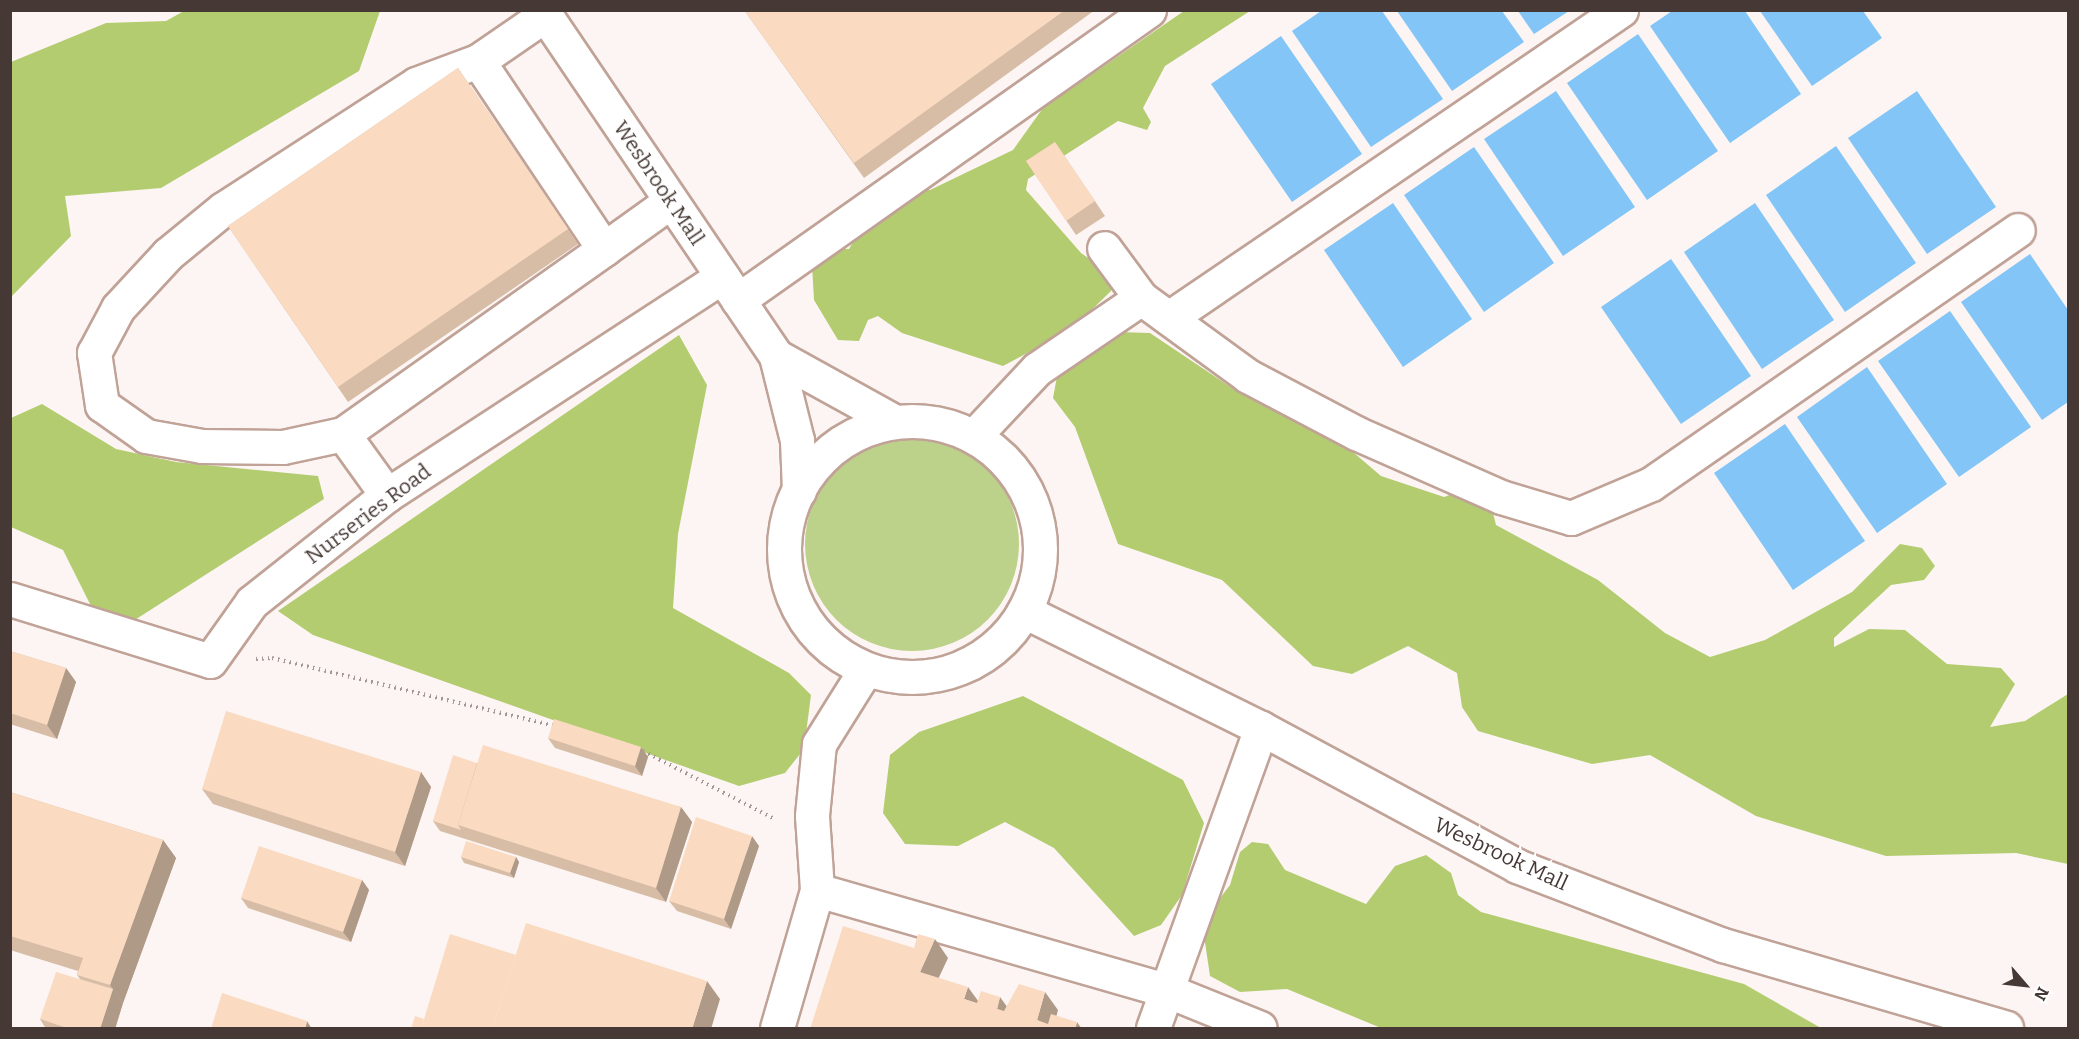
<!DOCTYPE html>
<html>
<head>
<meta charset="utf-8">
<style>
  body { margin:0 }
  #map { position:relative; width:2079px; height:1039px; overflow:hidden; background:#fcf5f3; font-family:Bitter,serif }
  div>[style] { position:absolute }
  .green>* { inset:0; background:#bcd189 }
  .round { border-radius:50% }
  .forest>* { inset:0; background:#b3cc70 }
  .water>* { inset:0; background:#82c5f6 }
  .path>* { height:4px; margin-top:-2px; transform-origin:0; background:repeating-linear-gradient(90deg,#a29895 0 1.5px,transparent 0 6px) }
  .roads { filter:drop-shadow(2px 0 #c0a297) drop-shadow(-2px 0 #c0a297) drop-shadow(0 2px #c0a297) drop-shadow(0 -2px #c0a297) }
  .minor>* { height:33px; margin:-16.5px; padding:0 16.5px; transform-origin:16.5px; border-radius:16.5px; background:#fff }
  .minor>.ring { margin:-16.5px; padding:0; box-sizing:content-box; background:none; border:33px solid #fff; border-radius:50% }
  .wall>* { inset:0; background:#d7bca6 }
  .shaded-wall>* { inset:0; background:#af9987 }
  .building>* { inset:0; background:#fadbc1 }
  span { translate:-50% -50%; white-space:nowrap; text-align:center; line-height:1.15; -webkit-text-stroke:6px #fff; paint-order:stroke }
  .street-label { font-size:21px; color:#463935 }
  .frame { position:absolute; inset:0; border:12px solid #463935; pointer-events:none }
  .north { position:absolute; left:1995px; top:955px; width:60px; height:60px; -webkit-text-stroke:4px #fff; paint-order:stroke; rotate:118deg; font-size:16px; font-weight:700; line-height:24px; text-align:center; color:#463935 }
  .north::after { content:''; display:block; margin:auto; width:21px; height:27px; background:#463935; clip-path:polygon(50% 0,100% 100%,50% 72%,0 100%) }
</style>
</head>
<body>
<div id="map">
  <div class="green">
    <i class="round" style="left:805px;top:437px;width:214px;height:214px"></i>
  </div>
  <div class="forest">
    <i style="clip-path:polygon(184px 11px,380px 11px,359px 71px,161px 188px,65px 196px,71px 236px,11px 297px,11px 62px,106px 23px,166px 21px)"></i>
    <i style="clip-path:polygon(1184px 11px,1250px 11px,1165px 66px,1143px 108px,1151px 122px,1147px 130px,1118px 121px,1028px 179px,1026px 190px,1081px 253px,1115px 277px,1111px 291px,1072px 329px,1003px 366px,902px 333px,878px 316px,868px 320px,859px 341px,838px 340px,814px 300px,812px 265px,828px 248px,849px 249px,868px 215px,906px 191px,930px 190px,1013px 150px,1043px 108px)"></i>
    <i style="clip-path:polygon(1118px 332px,1150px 333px,1241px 394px,1313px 418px,1381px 476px,1444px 497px,1471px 487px,1489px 497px,1496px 525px,1598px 580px,1665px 633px,1710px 657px,1765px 640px,1852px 592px,1900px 544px,1922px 548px,1935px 566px,1924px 580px,1891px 585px,1834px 638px,1834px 647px,1869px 629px,1905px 630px,1947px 664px,2001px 668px,2015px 684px,1990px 727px,2025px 721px,2068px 694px,2068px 864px,2016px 853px,1886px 856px,1756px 816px,1650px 755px,1592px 764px,1478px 731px,1462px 707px,1457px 673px,1408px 646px,1352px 674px,1313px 666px,1222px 580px,1118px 544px,1075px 427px,1053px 398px,1058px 371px)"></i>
    <i style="clip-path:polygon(679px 335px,707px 385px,678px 534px,673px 608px,789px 673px,811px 695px,804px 749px,785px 773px,739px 786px,313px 635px,278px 611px)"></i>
    <i style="clip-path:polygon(42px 404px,116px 449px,176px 462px,318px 476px,324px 499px,130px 623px,93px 610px,63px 550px,11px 527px,11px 418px)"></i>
    <i style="clip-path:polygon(1023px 696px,1183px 780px,1204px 823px,1182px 895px,1161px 925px,1134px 936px,1054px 848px,1005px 822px,958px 846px,905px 844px,883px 813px,890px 755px,919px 732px)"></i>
    <i style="clip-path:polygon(1252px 842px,1268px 844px,1285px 870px,1366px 904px,1395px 866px,1426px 855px,1451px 873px,1458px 895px,1481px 912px,1744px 984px,1821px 1028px,1381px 1028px,1287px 989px,1240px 992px,1210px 976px,1202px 922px,1230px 885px,1240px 852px)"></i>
  </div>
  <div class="water">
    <i style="clip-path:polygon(1321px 11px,1382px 11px,1443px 99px,1371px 147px,1292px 31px)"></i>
    <i style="clip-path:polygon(1397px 11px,1502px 11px,1524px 42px,1452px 91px)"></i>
    <i style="clip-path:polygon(1518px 11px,1569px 11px,1534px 34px)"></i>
    <i style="clip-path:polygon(1672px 11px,1745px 11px,1801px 94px,1730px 143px,1650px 26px)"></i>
    <i style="clip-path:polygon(1760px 11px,1863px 11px,1882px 38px,1812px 86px)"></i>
    <i style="clip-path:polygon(1638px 34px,1718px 151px,1647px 200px,1567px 83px)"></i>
    <i style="clip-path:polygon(1281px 36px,1362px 154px,1292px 202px,1211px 84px)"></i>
    <i style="clip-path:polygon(1556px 91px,1635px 207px,1563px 256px,1484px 139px)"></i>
    <i style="clip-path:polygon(1917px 91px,1996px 207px,1927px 254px,1848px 138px)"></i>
    <i style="clip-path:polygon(1836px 146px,1916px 263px,1845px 312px,1766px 195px)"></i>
    <i style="clip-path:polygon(1474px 147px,1554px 263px,1484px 312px,1404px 195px)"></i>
    <i style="clip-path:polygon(1393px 203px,1472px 319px,1403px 367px,1324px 250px)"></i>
    <i style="clip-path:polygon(1755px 203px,1834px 320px,1762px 369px,1684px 252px)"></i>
    <i style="clip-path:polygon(2030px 254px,2068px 310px,2068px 402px,2042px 420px,1961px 302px)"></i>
    <i style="clip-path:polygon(1671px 259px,1751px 376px,1681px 424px,1601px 307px)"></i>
    <i style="clip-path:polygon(1950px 311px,2031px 427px,1959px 477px,1878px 361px)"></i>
    <i style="clip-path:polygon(1867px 367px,1947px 484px,1877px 533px,1797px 417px)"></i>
    <i style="clip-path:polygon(1785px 424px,1865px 541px,1793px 590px,1714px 473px)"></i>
  </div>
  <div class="path">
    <i style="left:256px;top:659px;width:16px;rotate:-4deg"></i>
    <i style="left:272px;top:658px;width:291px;rotate:13.5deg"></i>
    <i style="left:643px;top:751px;width:148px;rotate:27.3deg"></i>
  </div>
  <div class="roads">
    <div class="minor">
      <i style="left:542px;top:10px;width:418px;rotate:55.9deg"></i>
      <i style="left:776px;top:356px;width:87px;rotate:76deg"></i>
      <i style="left:797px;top:440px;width:51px;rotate:87.8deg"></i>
      <i style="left:604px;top:249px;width:82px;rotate:-35.6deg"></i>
      <i style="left:1141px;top:298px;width:132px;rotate:36.1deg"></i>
      <i style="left:1248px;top:376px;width:122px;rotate:27.8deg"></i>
      <i style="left:1356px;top:433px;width:158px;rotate:23.8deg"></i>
      <i style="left:1501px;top:497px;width:73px;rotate:16.7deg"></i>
      <i style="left:1571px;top:518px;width:87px;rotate:-23deg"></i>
      <i style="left:1651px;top:484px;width:446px;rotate:-34.7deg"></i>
      <i style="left:738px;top:300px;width:503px;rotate:-35.21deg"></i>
      <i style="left:1169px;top:318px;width:547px;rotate:-34.27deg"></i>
      <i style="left:776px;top:356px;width:130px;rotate:28.9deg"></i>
      <i class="ring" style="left:784px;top:421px;width:223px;height:223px"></i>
      <i style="left:343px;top:434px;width:61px;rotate:167.8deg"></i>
      <i style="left:283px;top:447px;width:81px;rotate:-179.3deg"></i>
      <i style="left:202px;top:446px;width:57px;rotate:-169.9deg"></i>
      <i style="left:146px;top:436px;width:54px;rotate:-144.8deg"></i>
      <i style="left:102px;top:405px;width:53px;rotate:-98.7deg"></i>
      <i style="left:94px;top:353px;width:51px;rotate:-61.9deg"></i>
      <i style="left:118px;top:308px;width:74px;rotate:-47.2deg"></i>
      <i style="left:168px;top:254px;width:71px;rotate:-39.3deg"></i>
      <i style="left:223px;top:209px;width:230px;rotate:-32.9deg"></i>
      <i style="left:416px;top:84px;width:66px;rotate:-20.4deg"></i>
      <i style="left:478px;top:61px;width:81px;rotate:-34.5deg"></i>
      <i style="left:975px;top:435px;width:91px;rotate:-46.8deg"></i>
      <i style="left:1037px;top:369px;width:126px;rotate:-34.3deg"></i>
      <i style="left:1141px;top:298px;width:62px;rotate:-126.5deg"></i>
      <i style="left:387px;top:495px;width:75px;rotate:-125.8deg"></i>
      <i style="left:343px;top:434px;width:320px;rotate:-35.3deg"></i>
      <i style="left:604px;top:249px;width:226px;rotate:-123.8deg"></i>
      <i style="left:10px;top:599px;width:209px;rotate:17.2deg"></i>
      <i style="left:210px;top:661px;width:72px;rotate:-54.6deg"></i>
      <i style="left:252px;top:602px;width:172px;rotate:-38.4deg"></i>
      <i style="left:387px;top:495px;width:400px;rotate:-33.1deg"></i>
      <i style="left:1024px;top:611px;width:264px;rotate:26.3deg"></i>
      <i style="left:1261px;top:728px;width:291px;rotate:28.3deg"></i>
      <i style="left:1517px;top:866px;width:221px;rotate:21deg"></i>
      <i style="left:1723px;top:945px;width:295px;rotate:16.3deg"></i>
      <i style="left:864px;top:672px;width:85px;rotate:122deg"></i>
      <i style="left:819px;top:744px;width:72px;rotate:95.6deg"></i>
      <i style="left:812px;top:816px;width:74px;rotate:86.1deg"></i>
      <i style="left:817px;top:890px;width:363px;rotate:16deg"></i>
      <i style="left:1166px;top:990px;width:101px;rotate:22deg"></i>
      <i style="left:777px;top:1028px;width:144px;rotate:-73.8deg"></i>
      <i style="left:1153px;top:1028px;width:319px;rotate:-70.2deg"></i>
    </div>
  </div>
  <div class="wall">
    <i style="clip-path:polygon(744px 10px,1095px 10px,864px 178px)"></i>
    <i style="clip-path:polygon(458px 68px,578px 244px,348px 402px,228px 226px)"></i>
    <i style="clip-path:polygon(1055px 142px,1105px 216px,1076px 235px,1026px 161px)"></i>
    <i style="clip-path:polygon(10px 651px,66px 668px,76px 682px,57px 739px,10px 724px)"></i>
    <i style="clip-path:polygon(548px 738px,641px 747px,648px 757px,642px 776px,555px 748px)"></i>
    <i style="clip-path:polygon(477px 763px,681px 807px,692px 822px,666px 902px,440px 831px,433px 821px)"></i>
    <i style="clip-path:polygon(421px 772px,431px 787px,405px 866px,213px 804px,202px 789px)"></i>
    <i style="clip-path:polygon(10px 792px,163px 840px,176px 858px,123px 1003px,115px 1029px,46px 1029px,40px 1019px,80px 979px,77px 975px,78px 971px,10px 950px)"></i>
    <i style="clip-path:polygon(759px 846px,731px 929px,677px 911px,669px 901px)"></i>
    <i style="clip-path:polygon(461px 857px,516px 857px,519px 862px,514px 878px,464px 863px)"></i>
    <i style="clip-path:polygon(362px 880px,369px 890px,351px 942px,248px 908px,241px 898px)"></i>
  </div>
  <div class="shaded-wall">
    <i style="clip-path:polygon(66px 668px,76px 682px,57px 739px,47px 725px)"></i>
    <i style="clip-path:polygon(641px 747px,648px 757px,642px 776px,635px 766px)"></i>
    <i style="clip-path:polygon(421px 772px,431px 787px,405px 866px,395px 852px)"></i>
    <i style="clip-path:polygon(681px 807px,692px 822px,666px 902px,656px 888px)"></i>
    <i style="clip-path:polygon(752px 836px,759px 846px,731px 929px,724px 919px)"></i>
    <i style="clip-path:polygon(163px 840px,176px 858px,123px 1003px,110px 985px)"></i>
    <i style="clip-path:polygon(516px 857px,519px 862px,514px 878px,510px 873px)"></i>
    <i style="clip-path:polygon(362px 880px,369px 890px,351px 942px,343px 932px)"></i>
    <i style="clip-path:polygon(935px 939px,948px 958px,933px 990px,920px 972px)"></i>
    <i style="clip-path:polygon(707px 981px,720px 999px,711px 1029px,692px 1029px)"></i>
    <i style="clip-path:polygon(968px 987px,981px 1005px,964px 999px)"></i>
    <i style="clip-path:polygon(113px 989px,123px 1003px,115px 1029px,100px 1029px)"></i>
    <i style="clip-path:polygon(1045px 992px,1058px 1010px,1053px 1029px,1037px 1020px)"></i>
    <i style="clip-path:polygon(1000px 997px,1013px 1015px,997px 1009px)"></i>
    <i style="clip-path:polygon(307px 1021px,312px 1029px,305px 1029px)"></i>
    <i style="clip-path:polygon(1077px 1022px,1082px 1029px,1075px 1029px)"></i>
  </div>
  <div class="building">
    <i style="clip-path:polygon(744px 10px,1065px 10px,854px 163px)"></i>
    <i style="clip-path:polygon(458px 68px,568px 229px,338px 387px,228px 226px)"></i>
    <i style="clip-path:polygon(1055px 142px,1095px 201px,1066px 221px,1026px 161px)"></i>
    <i style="clip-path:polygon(10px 651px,66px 668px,47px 725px,10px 713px)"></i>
    <i style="clip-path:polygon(226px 711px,421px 772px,395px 852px,202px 789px)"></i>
    <i style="clip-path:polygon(554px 719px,641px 747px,635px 766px,548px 738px)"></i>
    <i style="clip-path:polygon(483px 745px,681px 807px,656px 888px,458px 825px)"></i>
    <i style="clip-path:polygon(453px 755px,477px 763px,458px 825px,461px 830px,433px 821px)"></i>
    <i style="clip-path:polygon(10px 792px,163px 840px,110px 985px,77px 975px,83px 958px,10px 936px)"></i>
    <i style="clip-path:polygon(696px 817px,752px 836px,724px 919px,669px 901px)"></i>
    <i style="clip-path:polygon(466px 841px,516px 857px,510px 873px,461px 857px)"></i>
    <i style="clip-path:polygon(259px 846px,362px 880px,343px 932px,241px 898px)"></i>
    <i style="clip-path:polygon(526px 923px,707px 981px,692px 1029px,492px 1029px)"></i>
    <i style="clip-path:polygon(843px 926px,914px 948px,918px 934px,935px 939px,920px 972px,968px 987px,964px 999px,977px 1003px,981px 991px,1000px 997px,997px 1009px,1004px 1011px,1019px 984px,1045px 992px,1037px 1020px,1048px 1024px,1051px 1014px,1077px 1022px,1075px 1029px,810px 1029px)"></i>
    <i style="clip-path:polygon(450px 934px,516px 955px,492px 1029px,421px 1029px)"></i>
    <i style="clip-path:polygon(56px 972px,113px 989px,100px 1029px,70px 1029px,40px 1019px)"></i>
    <i style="clip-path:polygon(222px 993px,307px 1021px,305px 1029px,211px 1029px)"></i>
    <i style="clip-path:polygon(415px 1016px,424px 1019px,421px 1029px,411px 1029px)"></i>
  </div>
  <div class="street-label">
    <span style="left:659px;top:183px;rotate:56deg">Wesbrook Mall</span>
    <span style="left:368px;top:514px;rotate:-37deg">Nurseries Road</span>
    <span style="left:1501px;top:854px;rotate:25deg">Wesbrook Mall</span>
  </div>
  <div class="frame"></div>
  <div class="north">N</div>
</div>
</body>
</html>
